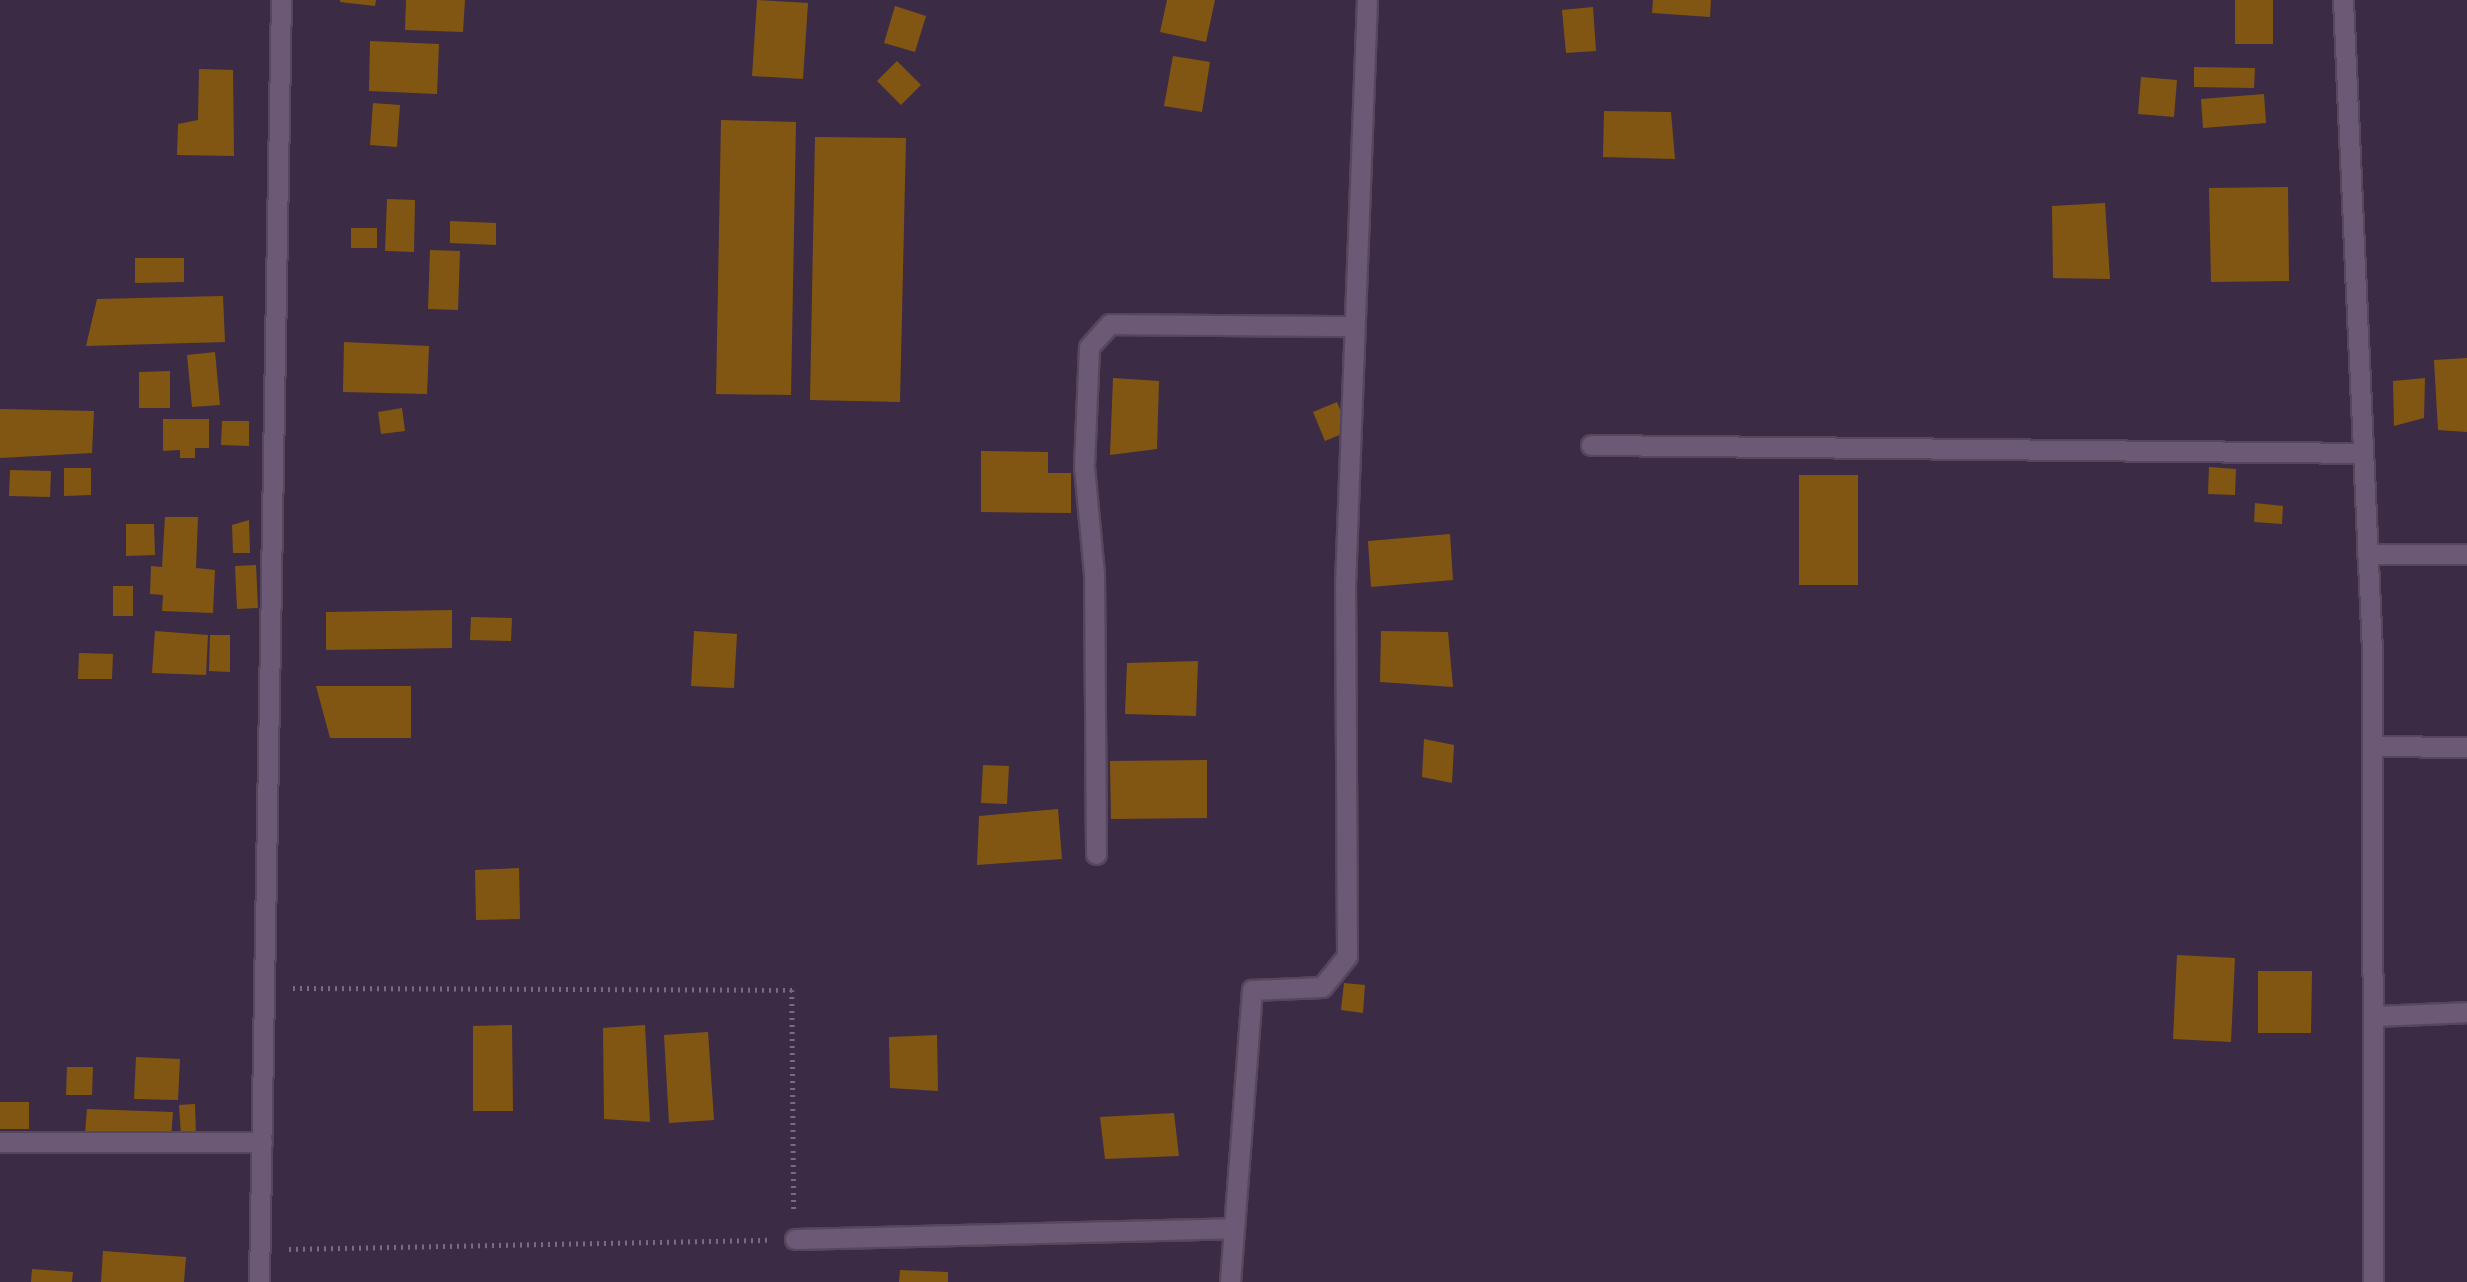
<!DOCTYPE html>
<html>
<head>
<meta charset="utf-8">
<style>
  body { margin:0 }
  #map { position:relative; width:2467px; height:1282px; overflow:hidden; background:#3c2b45; font-family:"Golos Text",sans-serif }
  div>[style] { position:absolute }
  .building>* { inset:0; background:#815613 }
  .path>* { height:4.5px; margin-top:-2.25px; transform-origin:0; background:repeating-linear-gradient(90deg,#7a6b82 0 2px,transparent 0 7px) }
  .roads { filter:drop-shadow(2px 0 #56475d) drop-shadow(-2px 0 #56475d) drop-shadow(0 2px #56475d) drop-shadow(0 -2px #56475d) }
  .service>* { height:19px; margin:-9.5px; padding:0 9.5px; transform-origin:9.5px; border-radius:9.5px; background:#6b5975 }
  .minor>* { height:19px; margin:-9.5px; padding:0 9.5px; transform-origin:9.5px; border-radius:9.5px; background:#6b5975 }
  span { translate:-50% -50%; white-space:nowrap; text-align:center; line-height:1.15; -webkit-text-stroke:6px #31213a; paint-order:stroke }
</style>
</head>
<body>
<div id="map">
  <div class="building">
    <i style="clip-path:polygon(340px 0,376px 0,375px 6px,340px 2px)"></i>
    <i style="clip-path:polygon(406px 0,465px 0,463px 32px,405px 30px)"></i>
    <i style="clip-path:polygon(757px 0,808px 3px,803px 79px,752px 76px)"></i>
    <i style="clip-path:polygon(1167px 0,1215px 0,1206px 42px,1160px 32px)"></i>
    <i style="clip-path:polygon(1653px 0,1711px 0,1710px 17px,1652px 13px)"></i>
    <i style="clip-path:polygon(2235px 0,2273px 0,2273px 44px,2235px 44px)"></i>
    <i style="clip-path:polygon(895px 6px,926px 16px,915px 52px,884px 43px)"></i>
    <i style="clip-path:polygon(1593px 7px,1596px 51px,1566px 53px,1562px 10px)"></i>
    <i style="clip-path:polygon(370px 41px,439px 44px,437px 94px,369px 91px)"></i>
    <i style="clip-path:polygon(1173px 56px,1210px 62px,1202px 112px,1164px 106px)"></i>
    <i style="clip-path:polygon(897px 61px,921px 85px,901px 105px,877px 81px)"></i>
    <i style="clip-path:polygon(2194px 67px,2255px 68px,2254px 88px,2194px 87px)"></i>
    <i style="clip-path:polygon(199px 69px,233px 70px,234px 156px,177px 155px,178px 124px,198px 120px)"></i>
    <i style="clip-path:polygon(2141px 77px,2177px 80px,2174px 117px,2138px 114px)"></i>
    <i style="clip-path:polygon(2264px 94px,2266px 123px,2203px 128px,2201px 99px)"></i>
    <i style="clip-path:polygon(373px 103px,400px 105px,397px 147px,370px 145px)"></i>
    <i style="clip-path:polygon(1604px 111px,1671px 112px,1675px 159px,1603px 157px)"></i>
    <i style="clip-path:polygon(721px 120px,796px 122px,791px 395px,716px 394px)"></i>
    <i style="clip-path:polygon(815px 137px,906px 138px,900px 402px,810px 400px)"></i>
    <i style="clip-path:polygon(2288px 187px,2289px 281px,2211px 282px,2209px 188px)"></i>
    <i style="clip-path:polygon(387px 199px,415px 200px,414px 252px,385px 251px)"></i>
    <i style="clip-path:polygon(2105px 203px,2110px 279px,2053px 278px,2052px 206px)"></i>
    <i style="clip-path:polygon(450px 221px,496px 223px,496px 245px,450px 243px)"></i>
    <i style="clip-path:polygon(351px 228px,377px 228px,377px 248px,351px 248px)"></i>
    <i style="clip-path:polygon(430px 250px,460px 251px,458px 310px,428px 309px)"></i>
    <i style="clip-path:polygon(135px 258px,184px 258px,184px 282px,135px 283px)"></i>
    <i style="clip-path:polygon(223px 296px,225px 342px,86px 346px,97px 299px)"></i>
    <i style="clip-path:polygon(344px 342px,429px 346px,427px 394px,343px 392px)"></i>
    <i style="clip-path:polygon(215px 352px,220px 405px,192px 407px,187px 355px)"></i>
    <i style="clip-path:polygon(2467px 358px,2467px 432px,2438px 430px,2434px 360px)"></i>
    <i style="clip-path:polygon(170px 371px,170px 408px,139px 408px,139px 372px)"></i>
    <i style="clip-path:polygon(1113px 378px,1159px 381px,1157px 449px,1110px 455px)"></i>
    <i style="clip-path:polygon(2425px 378px,2424px 418px,2394px 426px,2393px 381px)"></i>
    <i style="clip-path:polygon(1337px 402px,1349px 431px,1325px 441px,1313px 412px)"></i>
    <i style="clip-path:polygon(402px 408px,405px 431px,381px 434px,378px 412px)"></i>
    <i style="clip-path:polygon(0 409px,94px 411px,92px 453px,0 458px)"></i>
    <i style="clip-path:polygon(163px 419px,209px 419px,209px 448px,195px 448px,195px 458px,180px 458px,180px 450px,163px 451px)"></i>
    <i style="clip-path:polygon(222px 421px,249px 421px,249px 446px,221px 445px)"></i>
    <i style="clip-path:polygon(981px 451px,1048px 452px,1048px 473px,1071px 473px,1071px 513px,981px 512px)"></i>
    <i style="clip-path:polygon(2209px 467px,2236px 469px,2235px 495px,2208px 494px)"></i>
    <i style="clip-path:polygon(64px 468px,91px 468px,91px 495px,64px 496px)"></i>
    <i style="clip-path:polygon(10px 470px,51px 471px,50px 497px,9px 496px)"></i>
    <i style="clip-path:polygon(1799px 475px,1858px 475px,1858px 585px,1799px 585px)"></i>
    <i style="clip-path:polygon(2255px 503px,2283px 506px,2282px 524px,2254px 522px)"></i>
    <i style="clip-path:polygon(165px 517px,198px 517px,196px 568px,215px 570px,213px 613px,162px 611px,163px 595px,150px 594px,151px 566px,162px 567px)"></i>
    <i style="clip-path:polygon(249px 520px,250px 553px,233px 553px,232px 525px)"></i>
    <i style="clip-path:polygon(126px 524px,154px 524px,155px 555px,126px 556px)"></i>
    <i style="clip-path:polygon(1450px 534px,1453px 580px,1371px 587px,1368px 541px)"></i>
    <i style="clip-path:polygon(256px 565px,258px 608px,237px 609px,235px 566px)"></i>
    <i style="clip-path:polygon(113px 586px,133px 586px,133px 616px,113px 616px)"></i>
    <i style="clip-path:polygon(452px 610px,452px 648px,326px 650px,326px 612px)"></i>
    <i style="clip-path:polygon(471px 617px,512px 618px,511px 641px,470px 640px)"></i>
    <i style="clip-path:polygon(155px 631px,208px 635px,206px 675px,152px 673px)"></i>
    <i style="clip-path:polygon(694px 631px,737px 634px,734px 688px,691px 686px)"></i>
    <i style="clip-path:polygon(1381px 631px,1448px 632px,1453px 687px,1380px 682px)"></i>
    <i style="clip-path:polygon(210px 635px,230px 635px,230px 672px,209px 671px)"></i>
    <i style="clip-path:polygon(79px 653px,113px 654px,112px 679px,78px 679px)"></i>
    <i style="clip-path:polygon(1198px 661px,1196px 716px,1125px 714px,1127px 663px)"></i>
    <i style="clip-path:polygon(316px 686px,411px 686px,411px 738px,330px 738px)"></i>
    <i style="clip-path:polygon(1424px 739px,1454px 745px,1452px 783px,1422px 777px)"></i>
    <i style="clip-path:polygon(1207px 760px,1207px 818px,1111px 819px,1110px 761px)"></i>
    <i style="clip-path:polygon(983px 765px,1009px 766px,1007px 804px,981px 803px)"></i>
    <i style="clip-path:polygon(1058px 809px,1062px 859px,977px 865px,979px 816px)"></i>
    <i style="clip-path:polygon(519px 868px,520px 919px,476px 920px,475px 870px)"></i>
    <i style="clip-path:polygon(2177px 955px,2235px 958px,2231px 1042px,2173px 1039px)"></i>
    <i style="clip-path:polygon(2258px 971px,2312px 971px,2311px 1033px,2258px 1033px)"></i>
    <i style="clip-path:polygon(1344px 983px,1365px 985px,1363px 1013px,1341px 1010px)"></i>
    <i style="clip-path:polygon(512px 1025px,513px 1111px,473px 1111px,473px 1026px)"></i>
    <i style="clip-path:polygon(645px 1025px,650px 1122px,604px 1119px,603px 1028px)"></i>
    <i style="clip-path:polygon(708px 1032px,714px 1120px,669px 1123px,664px 1035px)"></i>
    <i style="clip-path:polygon(937px 1035px,938px 1091px,890px 1088px,889px 1037px)"></i>
    <i style="clip-path:polygon(136px 1057px,180px 1059px,178px 1100px,134px 1099px)"></i>
    <i style="clip-path:polygon(67px 1067px,93px 1067px,92px 1095px,66px 1095px)"></i>
    <i style="clip-path:polygon(0 1102px,29px 1102px,29px 1129px,0 1129px)"></i>
    <i style="clip-path:polygon(195px 1104px,196px 1135px,181px 1136px,179px 1105px)"></i>
    <i style="clip-path:polygon(87px 1109px,173px 1112px,171px 1139px,85px 1134px)"></i>
    <i style="clip-path:polygon(1174px 1113px,1179px 1156px,1105px 1159px,1100px 1117px)"></i>
    <i style="clip-path:polygon(103px 1251px,186px 1257px,184px 1282px,101px 1282px)"></i>
    <i style="clip-path:polygon(32px 1269px,73px 1272px,72px 1282px,31px 1282px)"></i>
    <i style="clip-path:polygon(900px 1270px,948px 1272px,948px 1282px,899px 1282px)"></i>
  </div>
  <div class="path">
    <i style="left:293px;top:988px;width:499px;rotate:0.2deg"></i>
    <i style="left:792px;top:990px;width:220px;rotate:89.5deg"></i>
    <i style="left:289px;top:1249px;width:478px;rotate:-1.1deg"></i>
  </div>
  <div class="roads">
    <div class="service">
      <i style="left:1591px;top:445px;width:772px;rotate:0.59deg"></i>
      <i style="left:0;top:1142px;width:262px"></i>
    </div>
    <div class="minor">
      <i style="left:2343px;top:0;width:653px;rotate:87.45deg"></i>
      <i style="left:2372px;top:652px;width:630px;rotate:89.91deg"></i>
      <i style="left:2367px;top:554px;width:100px"></i>
      <i style="left:2372px;top:746px;width:95px;rotate:0.6deg"></i>
      <i style="left:1096px;top:854px;width:280px;rotate:-90.4deg"></i>
      <i style="left:1094px;top:574px;width:108px;rotate:-95.3deg"></i>
      <i style="left:1084px;top:466px;width:119px;rotate:-87.6deg"></i>
      <i style="left:1089px;top:347px;width:31px;rotate:-48deg"></i>
      <i style="left:1110px;top:324px;width:243px;rotate:0.5deg"></i>
      <i style="left:2373px;top:1016px;width:94px;rotate:-2.4deg"></i>
      <i style="left:795px;top:1239px;width:438px;rotate:-1.4deg"></i>
      <i style="left:259px;top:1282px;width:1282px;rotate:-89.02deg"></i>
      <i style="left:1230px;top:1282px;width:293px;rotate:-85.7deg"></i>
      <i style="left:1252px;top:990px;width:70px;rotate:-2.5deg"></i>
      <i style="left:1322px;top:987px;width:40px;rotate:-51deg"></i>
      <i style="left:1347px;top:956px;width:371px;rotate:-90.3deg"></i>
      <i style="left:1345px;top:585px;width:585px;rotate:-87.85deg"></i>
    </div>
  </div>
</div>
</body>
</html>
